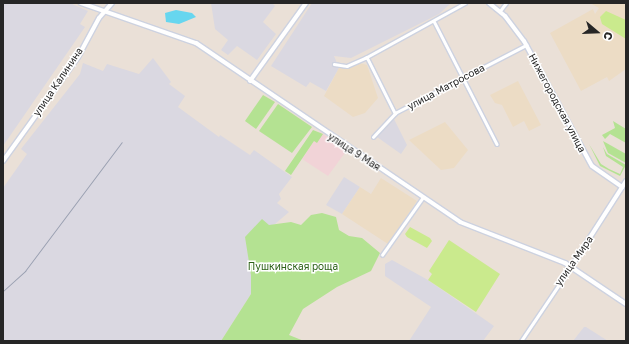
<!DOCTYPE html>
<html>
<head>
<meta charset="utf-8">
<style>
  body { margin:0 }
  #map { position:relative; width:629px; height:344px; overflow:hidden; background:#eae0d7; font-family:"Golos Text",sans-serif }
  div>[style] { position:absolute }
  .industrial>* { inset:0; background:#dad8e1 }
  .education>* { inset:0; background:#ecdcc5 }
  .medical>* { inset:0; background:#f1d3d7 }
  .green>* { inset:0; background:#b4e292 }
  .pitch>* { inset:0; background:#caea8d }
  .water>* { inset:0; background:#67d6ef }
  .roads { filter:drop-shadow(1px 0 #cdd2e0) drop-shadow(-1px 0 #cdd2e0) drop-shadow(0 1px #cdd2e0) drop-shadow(0 -1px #cdd2e0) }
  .street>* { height:2.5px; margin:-1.25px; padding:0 1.25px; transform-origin:1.25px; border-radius:1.25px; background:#fff }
  .secondary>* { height:4px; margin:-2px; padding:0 2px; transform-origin:2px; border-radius:2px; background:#fff }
  .rail>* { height:1px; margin:-0.5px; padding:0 0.5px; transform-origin:0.5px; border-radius:0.5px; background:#9aa0b1 }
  span { translate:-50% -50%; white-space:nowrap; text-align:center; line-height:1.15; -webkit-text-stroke:3px #fff; paint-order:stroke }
  .street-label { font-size:10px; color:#262626 }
  .park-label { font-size:10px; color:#2d6218 }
  .frame { position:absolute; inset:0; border:4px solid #262626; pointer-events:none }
  .north { position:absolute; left:577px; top:12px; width:40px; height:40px; -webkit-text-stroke:3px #fff; paint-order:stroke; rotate:109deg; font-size:11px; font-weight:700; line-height:16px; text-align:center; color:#262626 }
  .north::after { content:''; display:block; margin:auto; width:14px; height:18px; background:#262626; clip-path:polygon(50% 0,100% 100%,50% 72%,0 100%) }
</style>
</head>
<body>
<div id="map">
  <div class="industrial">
    <i style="clip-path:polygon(3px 3px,70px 3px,88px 11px,80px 24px,85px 27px,3px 146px)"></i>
    <i style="clip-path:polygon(211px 3px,272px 3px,275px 6px,263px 22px,276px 34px,257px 60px,237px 46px,228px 55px,221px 50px,228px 40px,215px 29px)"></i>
    <i style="clip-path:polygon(312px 3px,451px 3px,439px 14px,351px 58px,334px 56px,339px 68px,326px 91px,310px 82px,306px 87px,271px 66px)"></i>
    <i style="clip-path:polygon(153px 58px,171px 82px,169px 84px,185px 96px,178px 107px,219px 137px,220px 135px,250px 155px,254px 150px,292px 177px,279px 194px,281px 199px,277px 203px,289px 212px,275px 224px,246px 237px,251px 275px,251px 294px,221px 341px,3px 341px,3px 188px,27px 154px,21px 149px,80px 74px,83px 63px,103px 71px,107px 64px,139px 74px)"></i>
    <i style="clip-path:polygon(394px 119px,407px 145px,401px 154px,377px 137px)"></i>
    <i style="clip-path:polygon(344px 177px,360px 187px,342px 214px,326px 205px)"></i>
    <i style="clip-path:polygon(392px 260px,428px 280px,494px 326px,483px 341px,409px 341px,431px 307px,385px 276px,385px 264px)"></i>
    <i style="clip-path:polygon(584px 327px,586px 327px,608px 341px,573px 341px)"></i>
  </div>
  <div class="education">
    <i style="clip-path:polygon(590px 3px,626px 3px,626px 69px,609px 81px,607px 77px,581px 91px,550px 33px,593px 9px,595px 14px,599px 8px)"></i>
    <i style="clip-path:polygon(360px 63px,367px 65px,378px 98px,365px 113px,353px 117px,324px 96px,339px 68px,347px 69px)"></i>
    <i style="clip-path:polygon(518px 81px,541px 125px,529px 131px,524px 121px,513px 127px,502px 105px,495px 103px,490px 95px)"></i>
    <i style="clip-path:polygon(445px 122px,468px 150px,454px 168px,441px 170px,409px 140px)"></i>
    <i style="clip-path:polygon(381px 178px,417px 201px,388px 244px,342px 214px,360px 187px,371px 194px)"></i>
  </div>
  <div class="medical">
    <i style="clip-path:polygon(320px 132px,347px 150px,328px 176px,302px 159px)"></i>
  </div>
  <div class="green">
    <i style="clip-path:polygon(263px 95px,275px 102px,256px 129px,245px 121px)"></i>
    <i style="clip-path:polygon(278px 104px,312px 127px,292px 153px,259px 131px)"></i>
    <i style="clip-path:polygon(613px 121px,626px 129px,626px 143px,610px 134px,605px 139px,602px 135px,615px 128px)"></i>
    <i style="clip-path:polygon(313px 130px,323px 134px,317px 143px,314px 141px,291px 175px,285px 171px)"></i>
    <i style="clip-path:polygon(603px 141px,626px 154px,626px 163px,608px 153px)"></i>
    <i style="clip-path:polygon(589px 144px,601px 164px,609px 169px,620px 174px,623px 167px,606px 156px,603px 147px,607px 154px,626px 165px,620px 176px,600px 166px)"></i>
    <i style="clip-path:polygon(322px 213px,336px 217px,339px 230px,349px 236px,362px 238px,380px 253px,371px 271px,337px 287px,303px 309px,289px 335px,304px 341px,221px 341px,251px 294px,251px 275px,245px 237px,262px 219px,269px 225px,291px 222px,301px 225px,311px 215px)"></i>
  </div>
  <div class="pitch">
    <i style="clip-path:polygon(606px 11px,626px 20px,626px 39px,602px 24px,600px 17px)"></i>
    <i style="clip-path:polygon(410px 227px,430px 238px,432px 241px,427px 248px,407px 237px,405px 234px)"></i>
    <i style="clip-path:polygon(449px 240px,500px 274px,476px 312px,428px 280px,432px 274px,429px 271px)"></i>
  </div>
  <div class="water">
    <i style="clip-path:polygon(176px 10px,192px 13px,196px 17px,179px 24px,166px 22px,165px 13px)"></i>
  </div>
  <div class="roads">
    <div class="street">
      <i style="left:500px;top:11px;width:10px;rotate:-53deg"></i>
      <i style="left:434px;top:21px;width:138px;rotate:62.9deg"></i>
      <i style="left:367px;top:57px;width:63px;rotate:63.4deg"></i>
      <i style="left:334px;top:64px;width:13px;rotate:9deg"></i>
      <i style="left:347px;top:66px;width:20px;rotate:-24deg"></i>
      <i style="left:365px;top:58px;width:114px;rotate:-28.8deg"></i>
      <i style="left:373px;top:137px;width:33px;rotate:-47deg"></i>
      <i style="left:395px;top:113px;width:148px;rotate:-27.4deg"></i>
      <i style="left:382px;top:255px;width:71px;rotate:-54.7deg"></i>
      <i style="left:521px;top:341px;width:89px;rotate:-56deg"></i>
    </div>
    <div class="secondary">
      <i style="left:81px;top:3px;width:122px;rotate:19.2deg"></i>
      <i style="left:196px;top:43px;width:319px;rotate:34.1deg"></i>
      <i style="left:460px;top:222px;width:113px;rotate:21.3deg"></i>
      <i style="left:565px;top:263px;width:73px;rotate:33.9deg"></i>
      <i style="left:489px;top:3px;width:21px;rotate:39deg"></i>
      <i style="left:505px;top:16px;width:31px;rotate:53deg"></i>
      <i style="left:524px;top:41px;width:142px;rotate:61.5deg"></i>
      <i style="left:592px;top:166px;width:37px;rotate:35deg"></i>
      <i style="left:250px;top:81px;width:96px;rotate:-54.3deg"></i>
      <i style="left:3px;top:161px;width:128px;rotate:-54.2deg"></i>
      <i style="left:78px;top:57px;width:44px;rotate:-61.7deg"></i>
      <i style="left:99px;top:18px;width:20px;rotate:-49deg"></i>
      <i style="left:571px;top:267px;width:102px;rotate:-57.4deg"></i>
    </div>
  </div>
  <div class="rail">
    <i style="left:3px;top:291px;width:30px;rotate:-42deg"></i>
    <i style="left:25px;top:271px;width:161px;rotate:-53.1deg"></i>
  </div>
  <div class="street-label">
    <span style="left:58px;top:82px;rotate:-56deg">улица Калинина</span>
    <span style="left:446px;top:87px;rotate:-28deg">улица Матросова</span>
    <span style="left:557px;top:103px;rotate:62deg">Нижегородская улица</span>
    <span style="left:354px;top:152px;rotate:33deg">улица 9 Мая</span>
    <span style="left:574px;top:261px;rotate:-55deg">улица Мира</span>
  </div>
  <div class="park-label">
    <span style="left:293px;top:267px">Пушкинская роща</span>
  </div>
  <div class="frame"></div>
  <div class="north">С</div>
</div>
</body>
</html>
